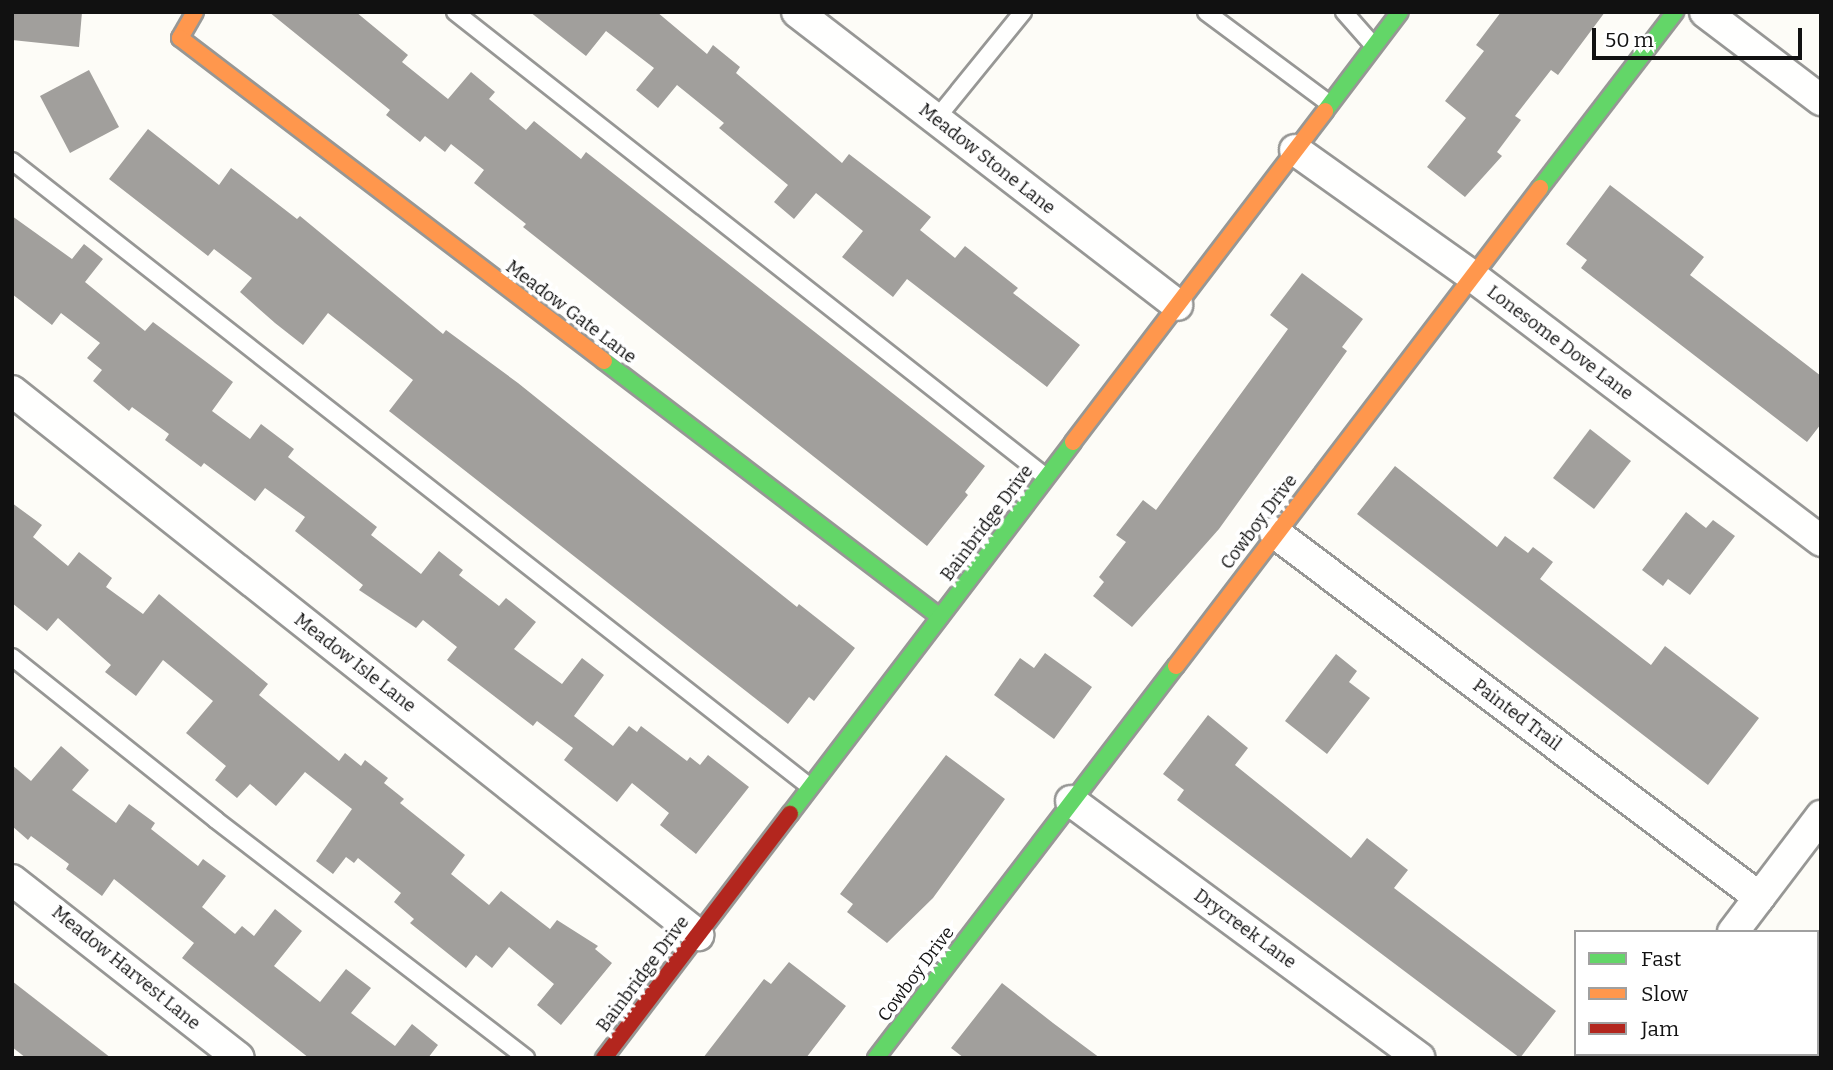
<!DOCTYPE html>
<html>
<head>
<meta charset="utf-8">
<style>
  body { margin:0 }
  #map { position:relative; width:1833px; height:1070px; overflow:hidden; background:#fdfcf7; font-family:Bitter,serif }
  div>[style] { position:absolute }
  .building>* { inset:0; background:#a19f9c }
  .roads { filter:drop-shadow(2px 0 #979795) drop-shadow(-2px 0 #979795) drop-shadow(0 2px #979795) drop-shadow(0 -2px #979795) }
  .lane>* { height:16px; margin:-8px; padding:0 8px; transform-origin:8px; border-radius:8px; background:#fffffe }
  .street>* { height:30px; margin:-15px; padding:0 15px; transform-origin:15px; border-radius:15px; background:#fffffe }
  .fast>* { height:16px; margin:-8px; padding:0 8px; transform-origin:8px; border-radius:8px; background:#63d668 }
  .slow>* { height:16px; margin:-8px; padding:0 8px; transform-origin:8px; border-radius:8px; background:#ff974d }
  .jam>* { height:16px; margin:-8px; padding:0 8px; transform-origin:8px; border-radius:8px; background:#b3261e }
  span { translate:-50% -50%; white-space:nowrap; text-align:center; line-height:1.15; -webkit-text-stroke:7px #fff; paint-order:stroke }
  .street-label { font-size:18px; color:#111 }
  .frame { position:absolute; inset:0; border:14px solid #111; pointer-events:none }
  .legend { position:absolute; left:1574px; top:930px; width:245px; height:126px; box-sizing:border-box; background:#fff; border:2px solid #a0a0a0; margin:0; padding:9px 12px; list-style:none; font-size:21px; color:#111 }
  .legend li { display:flex; align-items:center; gap:14px; height:35px }
  .legend b { width:35px; border:2px solid #a0a0a0 }
  .scale { position:absolute; left:1592px; top:28px; width:210px; height:32px; box-sizing:border-box; border:4px solid #111; border-top:0; padding-left:9px; font-size:21px; line-height:24px; white-space:nowrap; color:#111; -webkit-text-stroke:5px #fff; paint-order:stroke }
</style>
</head>
<body>
<div id="map">
  <div class="building">
    <i style="clip-path:polygon(12px 12px,82px 12px,79px 47px,12px 40px)"></i>
    <i style="clip-path:polygon(269px 12px,356px 12px,408px 55px,402px 62px,448px 99px,471px 72px,495px 92px,489px 99px,526px 130px,534px 121px,581px 159px,586px 152px,985px 466px,965px 492px,968px 495px,927px 546px,523px 227px,526px 224px,474px 183px,484px 170px,451px 144px,445px 152px,425px 136px,420px 142px,386px 115px,390px 110px)"></i>
    <i style="clip-path:polygon(530px 12px,657px 12px,707px 54px,713px 45px,740px 67px,736px 73px,842px 163px,849px 154px,931px 217px,920px 230px,955px 258px,965px 246px,1018px 288px,1013px 293px,1080px 345px,1047px 387px,907px 279px,893px 297px,842px 257px,863px 231px,816px 193px,794px 219px,774px 202px,788px 185px,719px 128px,724px 123px,677px 85px,658px 108px,636px 90px,654px 68px,606px 31px,586px 56px)"></i>
    <i style="clip-path:polygon(1501px 12px,1605px 12px,1558px 75px,1551px 70px,1515px 116px,1521px 120px,1497px 152px,1502px 156px,1465px 197px,1427px 167px,1466px 118px,1445px 101px,1484px 51px,1476px 45px)"></i>
    <i style="clip-path:polygon(89px 70px,119px 127px,70px 153px,40px 96px)"></i>
    <i style="clip-path:polygon(148px 129px,219px 185px,231px 168px,297px 219px,300px 216px,443px 334px,446px 330px,518px 383px,797px 607px,799px 604px,855px 648px,814px 701px,809px 697px,788px 724px,389px 411px,413px 380px,328px 313px,303px 345px,275px 323px,240px 292px,252px 278px,214px 249px,208px 256px,109px 179px)"></i>
    <i style="clip-path:polygon(1610px 185px,1704px 257px,1690px 275px,1821px 376px,1821px 424px,1807px 442px,1581px 268px,1587px 260px,1566px 244px)"></i>
    <i style="clip-path:polygon(12px 216px,72px 259px,84px 244px,103px 259px,85px 282px,145px 331px,153px 322px,233px 382px,212px 411px,250px 439px,261px 424px,294px 449px,288px 457px,377px 527px,371px 535px,421px 574px,439px 551px,463px 570px,459px 575px,499px 606px,506px 598px,536px 622px,514px 649px,562px 684px,582px 658px,604px 675px,574px 716px,613px 746px,629px 726px,637px 732px,641px 726px,687px 761px,690px 757px,700px 765px,708px 755px,749px 787px,696px 854px,660px 825px,669px 813px,632px 783px,617px 802px,564px 760px,573px 748px,537px 721px,533px 726px,447px 660px,457px 647px,423px 620px,416px 628px,359px 590px,363px 585px,295px 531px,305px 517px,265px 488px,255px 501px,204px 463px,201px 467px,165px 440px,169px 434px,132px 407px,129px 411px,93px 381px,102px 370px,87px 358px,100px 343px,61px 313px,52px 325px,12px 294px)"></i>
    <i style="clip-path:polygon(1302px 273px,1363px 319px,1342px 347px,1347px 351px,1219px 529px,1132px 627px,1093px 596px,1104px 582px,1099px 577px,1126px 542px,1116px 535px,1143px 500px,1156px 510px,1288px 329px,1270px 315px)"></i>
    <i style="clip-path:polygon(1590px 429px,1631px 461px,1594px 509px,1553px 478px)"></i>
    <i style="clip-path:polygon(1395px 466px,1497px 547px,1505px 536px,1528px 553px,1533px 547px,1553px 562px,1540px 579px,1651px 665px,1665px 646px,1759px 718px,1708px 785px,1357px 514px)"></i>
    <i style="clip-path:polygon(12px 503px,42px 525px,33px 537px,68px 566px,79px 552px,112px 578px,106px 587px,143px 614px,159px 594px,268px 684px,259px 695px,339px 761px,345px 753px,361px 766px,365px 760px,388px 778px,384px 783px,404px 799px,400px 803px,465px 855px,451px 874px,489px 905px,501px 891px,550px 929px,557px 920px,598px 946px,595px 949px,612px 963px,561px 1025px,537px 1005px,554px 984px,509px 947px,492px 968px,476px 955px,466px 968px,410px 923px,414px 919px,394px 902px,401px 893px,358px 858px,354px 863px,346px 857px,333px 874px,316px 861px,352px 809px,305px 772px,276px 806px,250px 784px,237px 798px,215px 780px,226px 766px,186px 733px,213px 701px,163px 660px,136px 696px,105px 672px,111px 665px,58px 618px,47px 631px,12px 603px)"></i>
    <i style="clip-path:polygon(1686px 512px,1706px 528px,1713px 520px,1735px 536px,1690px 595px,1668px 579px,1663px 586px,1642px 570px)"></i>
    <i style="clip-path:polygon(1045px 653px,1092px 687px,1054px 739px,994px 695px,1020px 658px,1034px 668px)"></i>
    <i style="clip-path:polygon(1336px 654px,1357px 671px,1349px 682px,1370px 698px,1327px 754px,1285px 721px)"></i>
    <i style="clip-path:polygon(1208px 715px,1248px 748px,1235px 765px,1351px 858px,1367px 838px,1408px 870px,1394px 888px,1556px 1011px,1520px 1058px,1177px 800px,1184px 790px,1163px 774px)"></i>
    <i style="clip-path:polygon(61px 746px,89px 770px,72px 790px,116px 823px,129px 804px,155px 823px,151px 829px,198px 866px,203px 859px,226px 876px,202px 907px,235px 934px,242px 926px,254px 936px,275px 909px,302px 931px,274px 966px,320px 1002px,346px 969px,371px 988px,351px 1013px,395px 1046px,412px 1024px,438px 1045px,428px 1058px,309px 1058px,182px 958px,194px 943px,114px 879px,102px 896px,66px 869px,69px 864px,31px 836px,28px 840px,12px 826px,12px 765px,31px 781px)"></i>
    <i style="clip-path:polygon(946px 755px,1005px 799px,933px 898px,887px 943px,847px 912px,853px 904px,840px 894px)"></i>
    <i style="clip-path:polygon(789px 962px,846px 1006px,806px 1058px,703px 1058px,764px 979px,771px 984px)"></i>
    <i style="clip-path:polygon(12px 981px,111px 1058px,26px 1058px,12px 1047px)"></i>
    <i style="clip-path:polygon(1002px 983px,1053px 1023px,1100px 1058px,964px 1058px,951px 1048px)"></i>
  </div>
  <div class="roads">
    <div class="lane">
      <i style="left:455px;top:12px;width:752px;rotate:38.2deg"></i>
      <i style="left:1206px;top:12px;width:154px;rotate:36.6deg"></i>
      <i style="left:1344px;top:12px;width:45px;rotate:48.6deg"></i>
      <i style="left:936px;top:119px;width:138px;rotate:-50.9deg"></i>
      <i style="left:12px;top:161px;width:1014px;rotate:38.11deg"></i>
      <i style="left:12px;top:657px;width:261px;rotate:38.6deg"></i>
      <i style="left:216px;top:820px;width:391px;rotate:37.5deg"></i>
    </div>
    <div class="street">
      <i style="left:797px;top:12px;width:480px;rotate:37.6deg"></i>
      <i style="left:1705px;top:12px;width:146px;rotate:37.2deg"></i>
      <i style="left:1295px;top:150px;width:216px;rotate:35.4deg"></i>
      <i style="left:1471px;top:275px;width:440px;rotate:37.2deg"></i>
      <i style="left:12px;top:391px;width:876px;rotate:38.41deg"></i>
      <i style="left:1275px;top:533px;width:606px;rotate:36.95deg"></i>
      <i style="left:1071px;top:801px;width:433px;rotate:36.4deg"></i>
      <i style="left:12px;top:880px;width:288px;rotate:38.1deg"></i>
      <i style="left:1733px;top:932px;width:146px;rotate:-52.8deg"></i>
      <i style="left:1659px;top:1058px;width:4px;rotate:-63deg"></i>
    </div>
    <div class="fast">
      <i style="left:1325px;top:111px;width:124px;rotate:-52.9deg"></i>
      <i style="left:1540px;top:188px;width:222px;rotate:-52.5deg"></i>
      <i style="left:604px;top:361px;width:422px;rotate:37.3deg"></i>
      <i style="left:790px;top:814px;width:467px;rotate:-52.7deg"></i>
      <i style="left:876px;top:1058px;width:494px;rotate:-52.6deg"></i>
    </div>
    <div class="slow">
      <i style="left:195px;top:12px;width:30px;rotate:120deg"></i>
      <i style="left:180px;top:38px;width:533px;rotate:37.3deg"></i>
      <i style="left:1073px;top:442px;width:416px;rotate:-52.7deg"></i>
      <i style="left:1176px;top:666px;width:601px;rotate:-52.71deg"></i>
    </div>
    <div class="jam">
      <i style="left:604px;top:1058px;width:307px;rotate:-52.7deg"></i>
    </div>
  </div>
  <div class="street-label">
    <span style="left:987px;top:159px;rotate:38deg">Meadow Stone Lane</span>
    <span style="left:571px;top:312px;rotate:37deg">Meadow Gate Lane</span>
    <span style="left:1560px;top:343px;rotate:37deg">Lonesome Dove Lane</span>
    <span style="left:1259px;top:522px;rotate:-53deg">Cowboy Drive</span>
    <span style="left:987px;top:523px;rotate:-53deg">Bainbridge Drive</span>
    <span style="left:355px;top:663px;rotate:38deg">Meadow Isle Lane</span>
    <span style="left:1517px;top:715px;rotate:37deg">Painted Trail</span>
    <span style="left:1245px;top:929px;rotate:36deg">Drycreek Lane</span>
    <span style="left:126px;top:968px;rotate:39deg">Meadow Harvest Lane</span>
    <span style="left:643px;top:974px;rotate:-53deg">Bainbridge Drive</span>
    <span style="left:916px;top:974px;rotate:-53deg">Cowboy Drive</span>
  </div>
  <div class="frame"></div>
  <ul class="legend">
  <li><b style="height:9px;background:#63d668"></b>Fast</li>
  <li><b style="height:9px;background:#ff974d"></b>Slow</li>
  <li><b style="height:9px;background:#b3261e"></b>Jam</li>
  </ul>
  <div class="scale">50 m</div>
</div>
</body>
</html>
